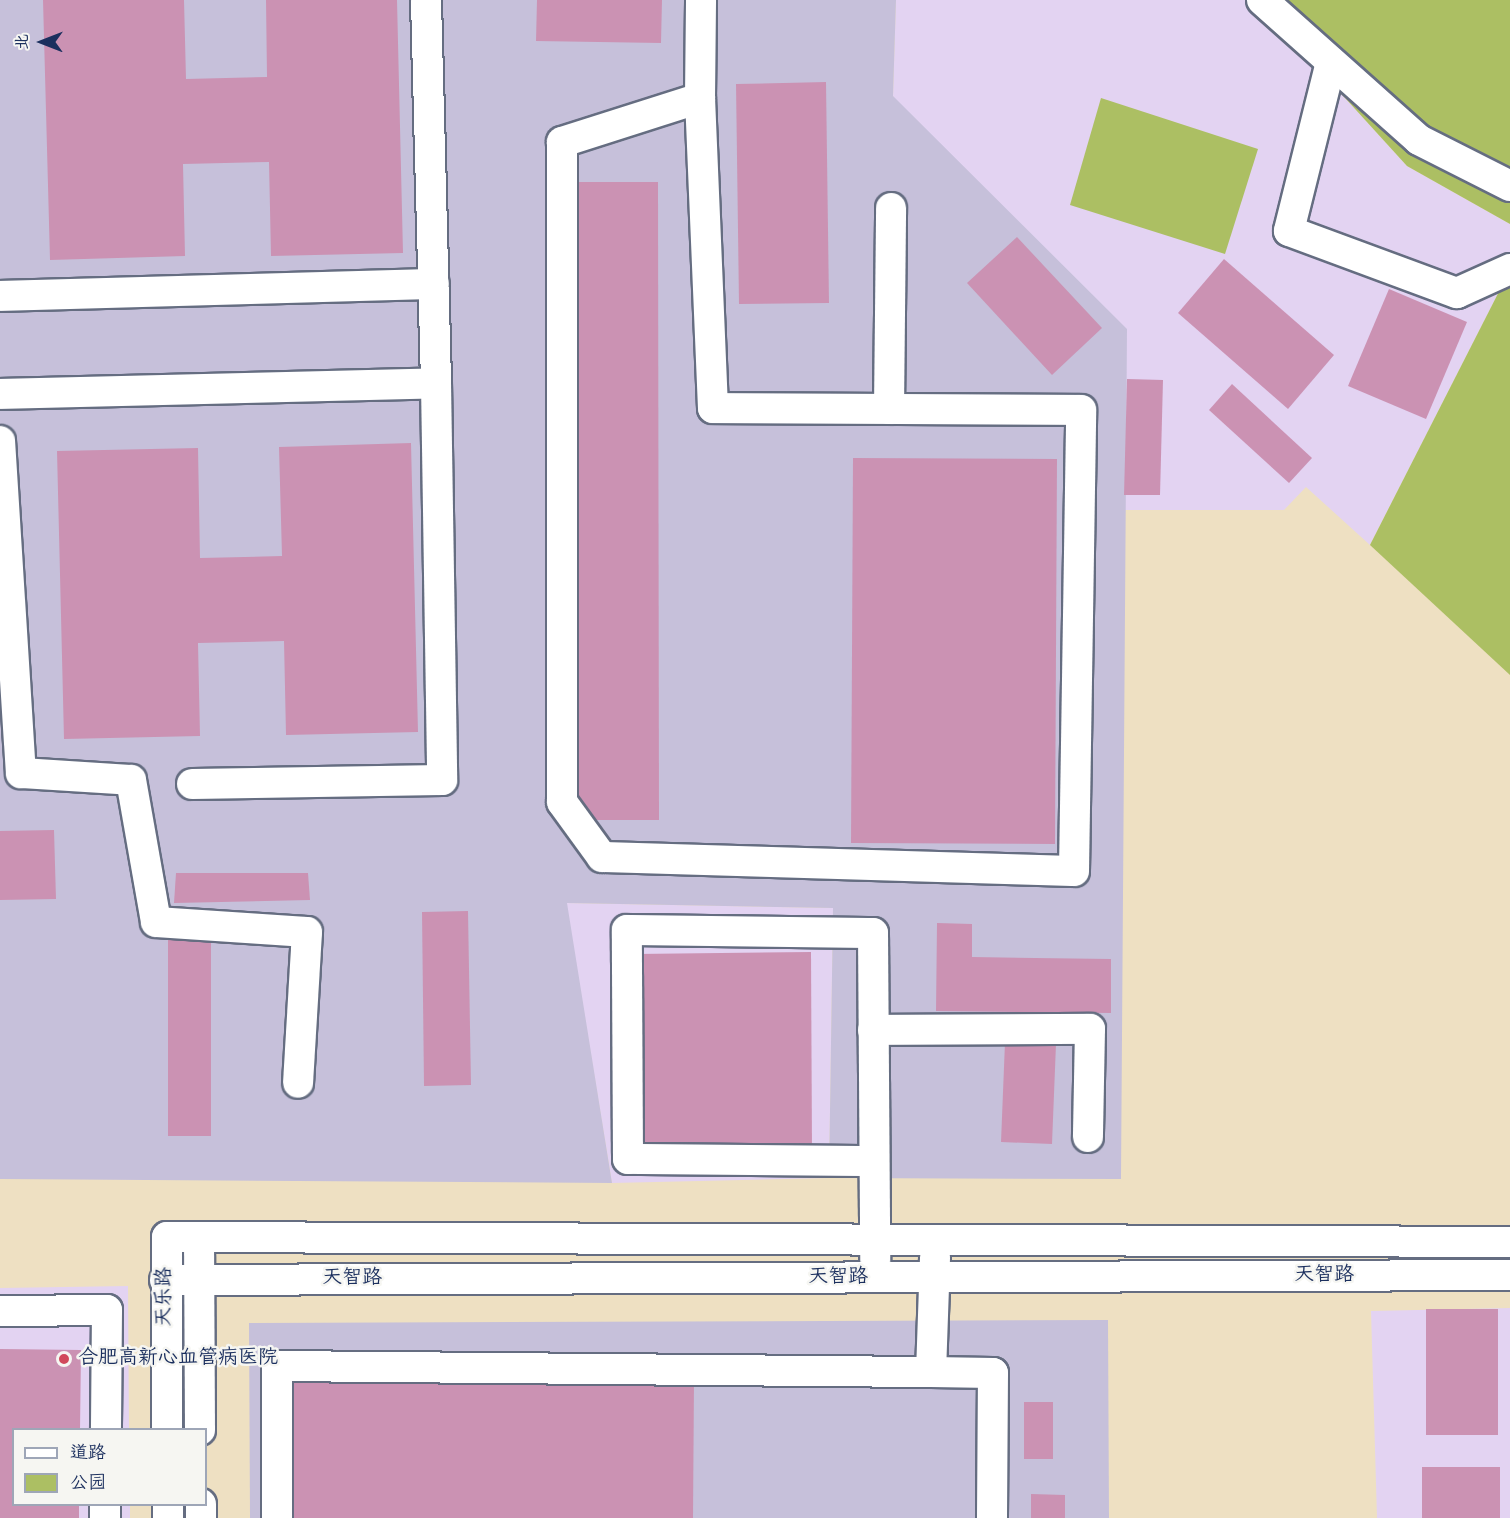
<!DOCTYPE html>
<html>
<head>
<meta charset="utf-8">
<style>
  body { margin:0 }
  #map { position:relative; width:1510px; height:1518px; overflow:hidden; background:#eee0c2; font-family:Dekko,"LXGW WenKai TC",sans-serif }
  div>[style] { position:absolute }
  .built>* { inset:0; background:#e3d3f2 }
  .industrial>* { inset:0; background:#c6c0da }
  .green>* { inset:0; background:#acbf63 }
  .building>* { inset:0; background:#cb92b3 }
  .roads { filter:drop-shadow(2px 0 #656d81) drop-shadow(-2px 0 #656d81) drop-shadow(0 2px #656d81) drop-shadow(0 -2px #656d81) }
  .minor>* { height:30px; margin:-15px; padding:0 15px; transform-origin:15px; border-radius:15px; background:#fff }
  .dots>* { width:16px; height:16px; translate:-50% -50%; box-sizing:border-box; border:3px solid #f6f6f2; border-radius:50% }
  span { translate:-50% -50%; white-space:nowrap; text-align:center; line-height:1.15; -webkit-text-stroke:5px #f6f6f2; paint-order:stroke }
  .street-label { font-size:20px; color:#1b2f5e }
  .poi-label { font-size:20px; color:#1b2f5e }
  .left { translate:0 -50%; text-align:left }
  .legend { position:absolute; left:12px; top:1428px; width:195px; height:78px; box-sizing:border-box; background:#f6f6f2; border:2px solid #9ea6b7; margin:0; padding:8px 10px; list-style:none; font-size:18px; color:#1b2f5e }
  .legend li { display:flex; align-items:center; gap:12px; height:30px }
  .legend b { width:30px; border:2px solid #9ea6b7 }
  .north { position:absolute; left:12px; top:12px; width:60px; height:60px; -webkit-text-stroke:4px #f6f6f2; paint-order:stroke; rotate:270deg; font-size:16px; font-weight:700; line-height:24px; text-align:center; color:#1b2f5e }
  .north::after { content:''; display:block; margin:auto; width:21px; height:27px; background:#1b2f5e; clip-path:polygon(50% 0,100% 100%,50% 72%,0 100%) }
</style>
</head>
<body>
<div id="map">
  <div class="built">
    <i style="clip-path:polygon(896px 0,1256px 0,1407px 166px,1510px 224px,1510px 270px,1370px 545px,1306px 487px,1284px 510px,1125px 510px,1124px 495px,893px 96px)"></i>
    <i style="clip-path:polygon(566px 903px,833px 908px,829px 1178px,612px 1183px)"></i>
    <i style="clip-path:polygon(128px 1286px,129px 1429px,14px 1430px,14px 1504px,130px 1505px,130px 1518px,0 1518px,0 1288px)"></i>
    <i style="clip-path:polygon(1510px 1308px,1510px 1518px,1377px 1518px,1371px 1311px)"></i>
  </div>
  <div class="industrial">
    <i style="clip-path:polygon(0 0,896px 0,893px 96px,1127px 329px,1121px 1179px,829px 1178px,833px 908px,567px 903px,612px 1183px,0 1179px)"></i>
    <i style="clip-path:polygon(1108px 1320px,1109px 1518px,250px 1518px,249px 1323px)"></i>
  </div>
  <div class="green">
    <i style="clip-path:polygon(1256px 0,1510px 0,1510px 224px,1407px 166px)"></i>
    <i style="clip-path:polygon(1101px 98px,1258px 149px,1225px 254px,1070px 205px)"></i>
    <i style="clip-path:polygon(1510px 270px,1510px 675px,1370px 545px)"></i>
  </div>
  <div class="building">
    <i style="clip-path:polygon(43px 0,184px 0,186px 79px,267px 77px,266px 0,397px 0,403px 253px,271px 256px,269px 162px,183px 164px,185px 256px,50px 260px)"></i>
    <i style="clip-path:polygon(537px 0,662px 0,661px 43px,536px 41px)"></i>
    <i style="clip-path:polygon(826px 82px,829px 303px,739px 304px,736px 84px)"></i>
    <i style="clip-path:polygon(576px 182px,658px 182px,659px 820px,577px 820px)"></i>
    <i style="clip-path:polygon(1017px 237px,1102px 328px,1052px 375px,967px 283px)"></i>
    <i style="clip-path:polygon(1224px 259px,1334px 355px,1288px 409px,1178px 313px)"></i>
    <i style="clip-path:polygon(1389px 289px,1467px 322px,1426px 419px,1348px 386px)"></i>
    <i style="clip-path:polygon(1127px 379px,1163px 380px,1160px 495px,1124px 495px)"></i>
    <i style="clip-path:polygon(1232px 384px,1312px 458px,1289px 483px,1209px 410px)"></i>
    <i style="clip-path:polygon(411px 443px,418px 732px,286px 735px,284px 641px,198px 643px,200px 736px,64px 739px,57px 451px,198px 448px,200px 558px,282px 556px,279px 447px)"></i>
    <i style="clip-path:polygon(853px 458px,1057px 459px,1055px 844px,851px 843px)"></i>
    <i style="clip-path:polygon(54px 830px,56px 899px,0 900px,0 831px)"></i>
    <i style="clip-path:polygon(176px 873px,308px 873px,310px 900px,174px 903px)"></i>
    <i style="clip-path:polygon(468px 911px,471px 1085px,424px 1086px,422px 912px)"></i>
    <i style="clip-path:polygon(937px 923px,972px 924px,972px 957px,1111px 959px,1111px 1013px,936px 1011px)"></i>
    <i style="clip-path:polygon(168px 940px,211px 940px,211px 1136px,168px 1136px)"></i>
    <i style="clip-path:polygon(811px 952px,812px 1150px,637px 1151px,635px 954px)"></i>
    <i style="clip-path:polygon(1005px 1042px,1056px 1044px,1052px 1144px,1001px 1142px)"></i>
    <i style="clip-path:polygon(1426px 1309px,1498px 1309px,1498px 1435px,1426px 1435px)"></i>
    <i style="clip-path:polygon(0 1349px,81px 1350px,80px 1430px,14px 1430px,14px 1504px,79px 1504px,79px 1518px,0 1518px)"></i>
    <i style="clip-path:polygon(286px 1380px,694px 1381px,693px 1518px,286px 1518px)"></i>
    <i style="clip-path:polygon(1024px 1402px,1053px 1402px,1053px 1459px,1024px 1459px)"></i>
    <i style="clip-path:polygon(1422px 1467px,1500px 1467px,1500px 1518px,1422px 1518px)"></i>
    <i style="clip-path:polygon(1031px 1494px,1065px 1495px,1065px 1518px,1031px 1518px)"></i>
  </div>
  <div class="roads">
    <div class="minor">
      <i style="left:426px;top:0;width:383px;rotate:88.5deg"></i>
      <i style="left:1262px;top:0;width:210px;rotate:41.7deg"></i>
      <i style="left:1419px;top:140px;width:102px;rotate:26.8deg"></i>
      <i style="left:1331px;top:62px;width:174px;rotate:104deg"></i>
      <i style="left:1289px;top:231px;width:179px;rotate:20.3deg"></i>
      <i style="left:1457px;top:293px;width:58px;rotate:-24.4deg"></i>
      <i style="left:700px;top:98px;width:145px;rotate:162.3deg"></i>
      <i style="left:562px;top:142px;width:660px;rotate:90deg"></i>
      <i style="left:562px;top:802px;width:68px;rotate:54deg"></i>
      <i style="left:602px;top:857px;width:472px;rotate:1.7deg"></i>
      <i style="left:1074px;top:871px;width:461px;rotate:-89.1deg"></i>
      <i style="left:1081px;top:410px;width:368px;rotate:-179.7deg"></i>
      <i style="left:713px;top:408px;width:310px;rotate:-92.4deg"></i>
      <i style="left:700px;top:98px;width:98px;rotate:-89.4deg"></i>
      <i style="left:0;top:296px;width:434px;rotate:-1.6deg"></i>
      <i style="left:0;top:394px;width:436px;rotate:-1.4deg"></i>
      <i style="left:436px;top:383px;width:397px;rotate:89.1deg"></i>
      <i style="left:442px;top:780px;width:250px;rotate:179.1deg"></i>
      <i style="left:889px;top:409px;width:201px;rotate:-89.4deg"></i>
      <i style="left:0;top:441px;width:333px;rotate:86.4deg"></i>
      <i style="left:21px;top:773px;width:110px;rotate:3.6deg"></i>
      <i style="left:131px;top:780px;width:144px;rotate:80deg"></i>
      <i style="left:156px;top:922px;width:151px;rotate:3.8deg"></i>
      <i style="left:307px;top:932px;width:151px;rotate:93.4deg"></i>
      <i style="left:873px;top:1030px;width:217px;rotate:-0.3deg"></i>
      <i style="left:1090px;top:1029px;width:108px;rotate:91.1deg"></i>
      <i style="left:874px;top:1161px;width:246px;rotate:-179.5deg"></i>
      <i style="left:628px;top:1159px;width:229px;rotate:-90.3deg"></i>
      <i style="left:627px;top:930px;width:246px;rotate:0.7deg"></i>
      <i style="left:873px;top:933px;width:327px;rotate:89.6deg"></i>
      <i style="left:199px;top:1237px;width:193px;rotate:89.7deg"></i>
      <i style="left:935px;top:1258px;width:114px;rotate:92deg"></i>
      <i style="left:931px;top:1372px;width:62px;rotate:0.9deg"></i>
      <i style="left:993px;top:1373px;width:145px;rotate:90.4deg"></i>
      <i style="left:165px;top:1280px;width:1345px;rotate:-0.21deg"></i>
      <i style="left:0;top:1311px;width:107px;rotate:-0.5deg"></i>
      <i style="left:107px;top:1310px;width:120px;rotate:90.5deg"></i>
      <i style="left:167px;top:1430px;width:193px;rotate:-90deg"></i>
      <i style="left:167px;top:1237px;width:1343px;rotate:0.21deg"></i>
      <i style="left:168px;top:1504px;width:14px;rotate:90deg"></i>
      <i style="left:201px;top:1504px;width:14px;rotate:90deg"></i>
      <i style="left:105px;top:1518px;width:14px;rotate:-90deg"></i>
      <i style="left:277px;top:1518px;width:152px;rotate:-90deg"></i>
      <i style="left:277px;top:1366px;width:654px;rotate:0.53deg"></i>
    </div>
  </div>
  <div class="dots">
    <i style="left:64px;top:1359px;background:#d1495b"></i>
  </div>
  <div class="street-label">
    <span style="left:1324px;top:1276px">天智路</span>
    <span style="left:838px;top:1278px">天智路</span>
    <span style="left:352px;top:1279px">天智路</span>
    <span style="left:166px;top:1297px;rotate:-90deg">天乐路</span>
  </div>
  <div class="poi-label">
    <span class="left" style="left:78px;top:1359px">合肥高新心血管病医院</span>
  </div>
  <ul class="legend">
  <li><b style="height:8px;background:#fff"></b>道路</li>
  <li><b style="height:16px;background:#acbf63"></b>公园</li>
  </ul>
  <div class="north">北</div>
</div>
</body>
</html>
